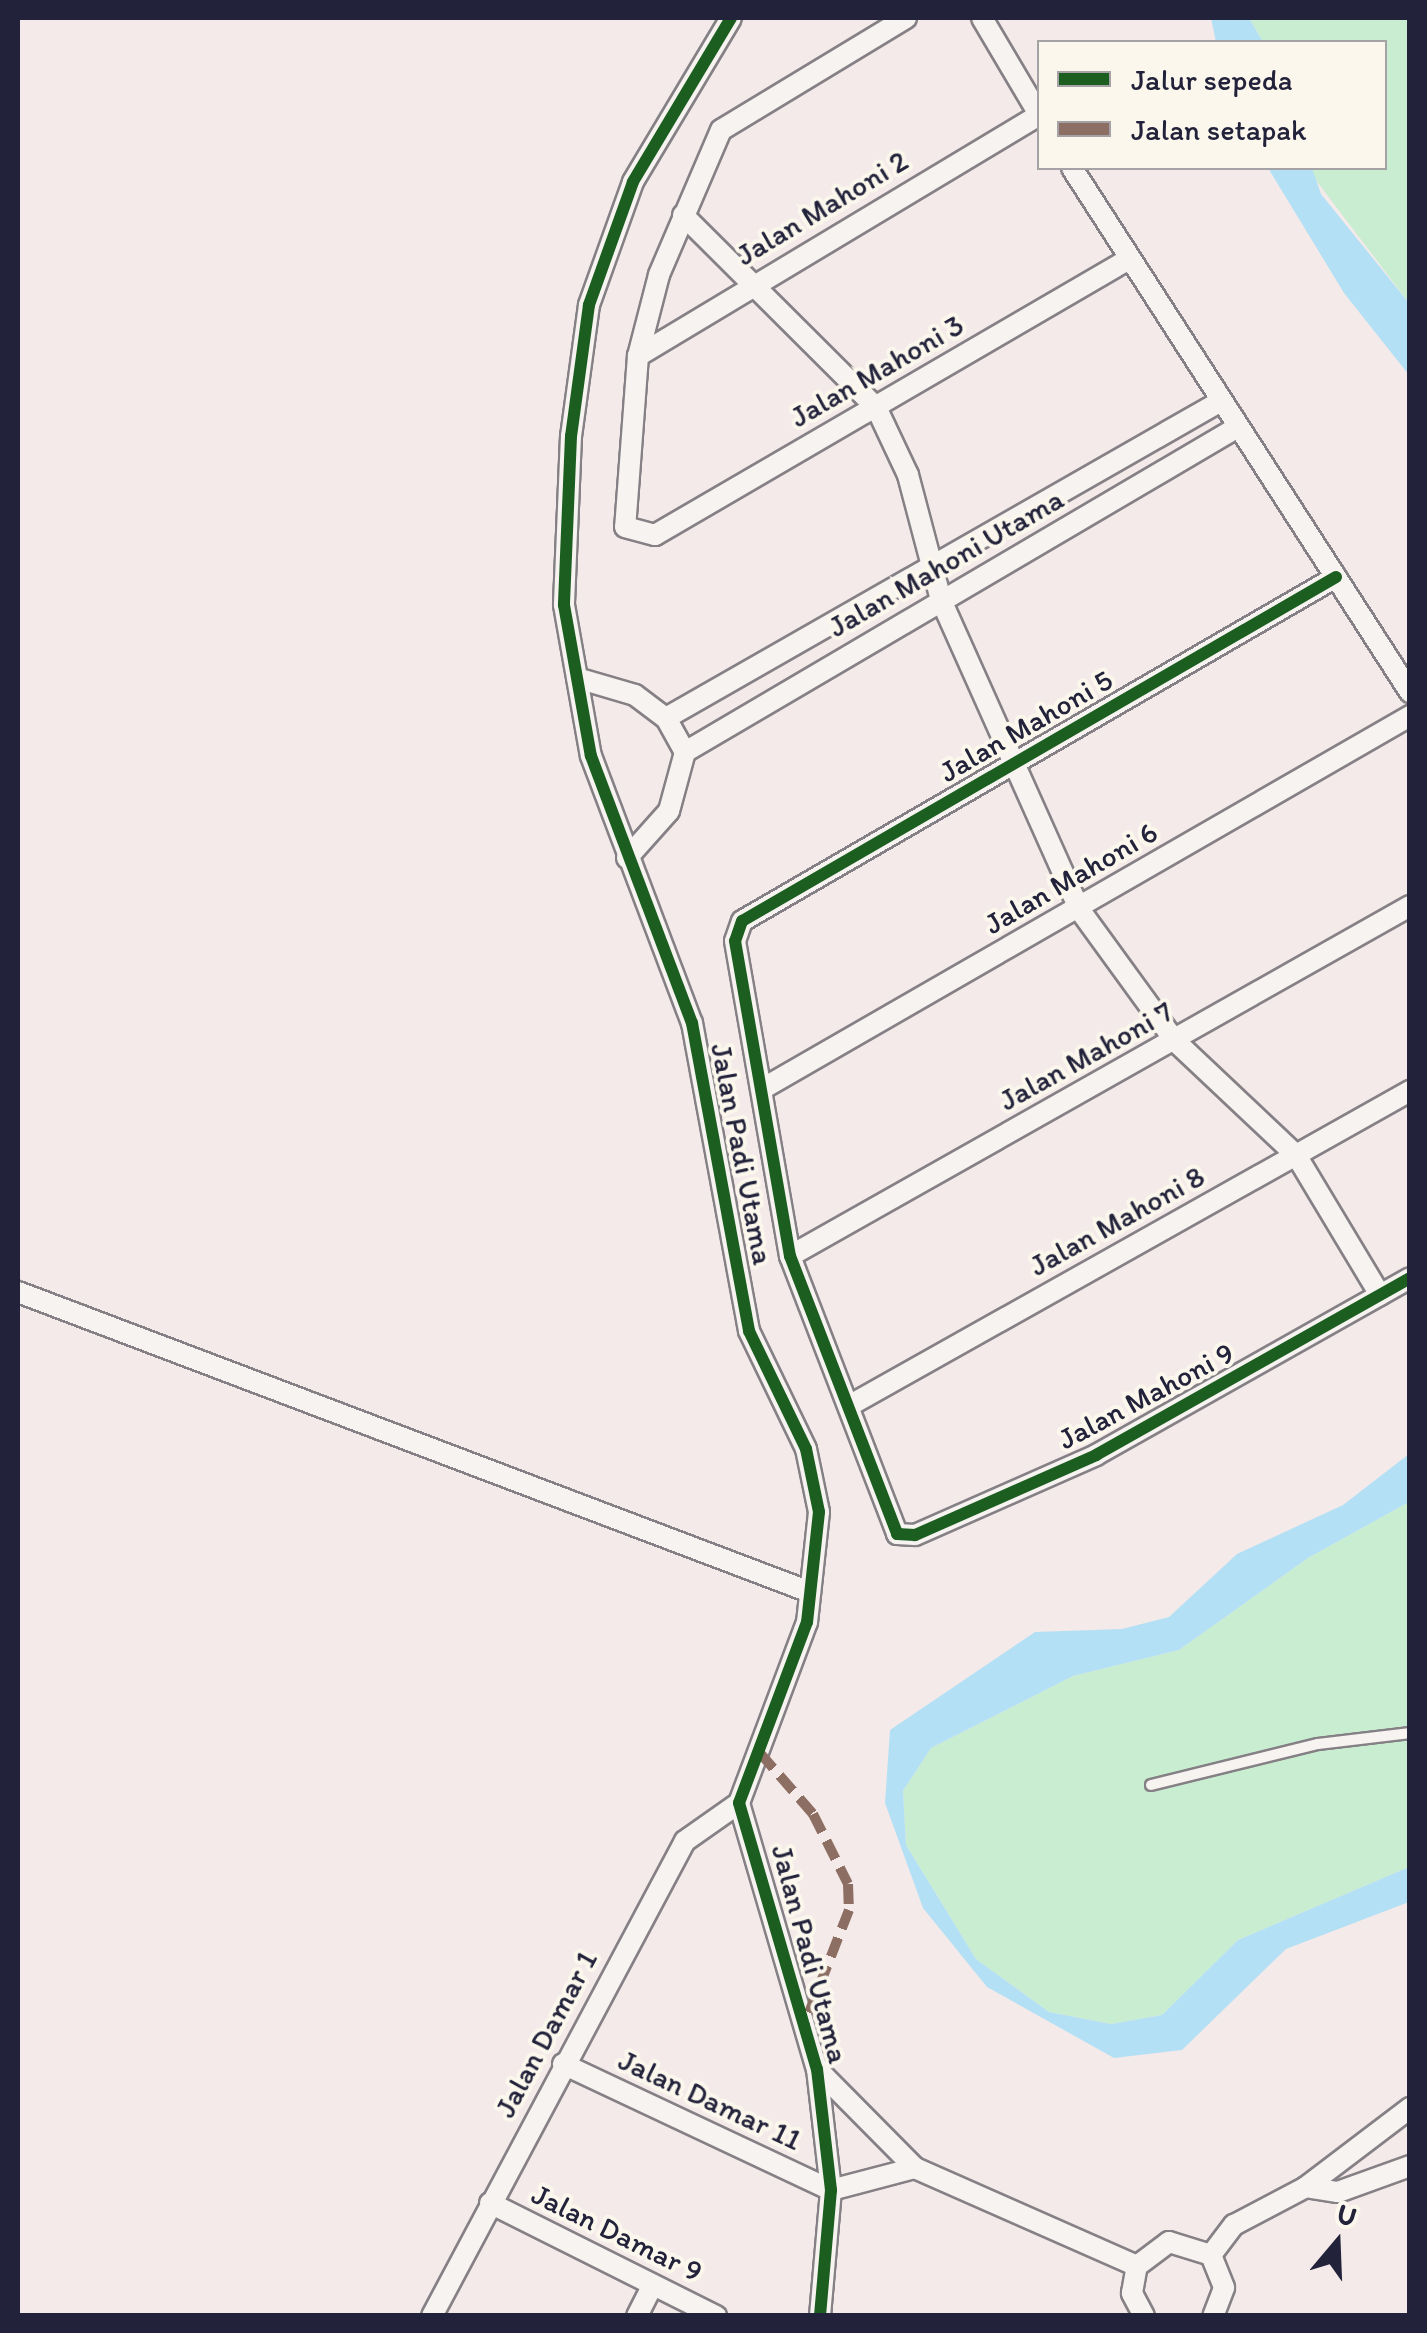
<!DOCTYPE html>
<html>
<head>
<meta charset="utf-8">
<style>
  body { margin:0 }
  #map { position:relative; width:1427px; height:2333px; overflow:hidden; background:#f4eae9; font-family:Itim,sans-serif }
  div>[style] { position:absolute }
  .green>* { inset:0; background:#c9edd1 }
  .water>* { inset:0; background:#b4e0f5 }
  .roads { filter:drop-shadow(2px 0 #858085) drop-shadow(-2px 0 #858085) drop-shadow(0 2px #858085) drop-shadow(0 -2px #858085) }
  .service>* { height:10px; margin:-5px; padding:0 5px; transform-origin:5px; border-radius:5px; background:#f6f3f0 }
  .minor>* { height:20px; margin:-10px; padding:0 10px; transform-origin:10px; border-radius:10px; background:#f6f3f0 }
  .quiet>* { height:10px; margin-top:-5px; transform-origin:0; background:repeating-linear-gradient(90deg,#8d6e63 0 20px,transparent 0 30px) }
  .cycleway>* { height:12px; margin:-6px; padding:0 6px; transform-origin:6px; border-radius:6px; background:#1b5e20 }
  span { translate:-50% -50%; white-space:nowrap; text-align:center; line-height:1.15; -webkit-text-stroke:8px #fbf7ec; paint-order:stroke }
  .street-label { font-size:30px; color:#22223b }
  .frame { position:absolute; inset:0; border:20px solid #22223b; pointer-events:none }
  .legend { position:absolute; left:1037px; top:40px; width:350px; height:130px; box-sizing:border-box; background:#fbf7ec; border:2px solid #a4a2a5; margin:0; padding:12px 18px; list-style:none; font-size:30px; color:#22223b }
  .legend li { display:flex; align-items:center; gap:20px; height:50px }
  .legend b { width:50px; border:2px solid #a4a2a5 }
  .north { position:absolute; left:1287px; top:2193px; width:100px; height:100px; -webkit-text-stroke:8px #fbf7ec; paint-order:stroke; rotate:19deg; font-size:28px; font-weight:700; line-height:40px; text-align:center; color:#22223b }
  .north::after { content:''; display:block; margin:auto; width:35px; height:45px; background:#22223b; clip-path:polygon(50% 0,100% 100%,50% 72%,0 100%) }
</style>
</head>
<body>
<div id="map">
  <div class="green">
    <i style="clip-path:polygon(1249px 18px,1409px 18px,1409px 303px,1312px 175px,1312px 168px,1384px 168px,1384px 42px,1263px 42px)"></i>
    <i style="clip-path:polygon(1409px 1502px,1409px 1867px,1238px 1940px,1162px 2015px,1111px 2024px,1049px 2012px,976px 1959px,906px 1845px,903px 1791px,931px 1748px,1073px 1676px,1179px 1650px,1308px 1558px)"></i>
  </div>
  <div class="water">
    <i style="clip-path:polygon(1211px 18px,1249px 18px,1263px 42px,1216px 42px)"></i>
    <i style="clip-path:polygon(1268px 168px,1312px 168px,1321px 194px,1409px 303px,1409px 375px,1344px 293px)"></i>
    <i style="clip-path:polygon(1409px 1454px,1409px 1502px,1308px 1558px,1179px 1650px,1073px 1676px,931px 1748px,903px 1791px,906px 1845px,976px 1959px,1049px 2012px,1111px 2024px,1162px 2015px,1238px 1940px,1409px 1867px,1409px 1902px,1286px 1949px,1182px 2050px,1114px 2058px,987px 1987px,923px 1908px,885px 1803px,890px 1730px,1035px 1632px,1122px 1629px,1169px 1617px,1237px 1554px,1343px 1505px)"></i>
  </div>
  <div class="roads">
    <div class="service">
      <i style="left:1151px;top:1785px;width:172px;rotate:-13.8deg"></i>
      <i style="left:1318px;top:1744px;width:93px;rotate:-6.8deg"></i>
    </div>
    <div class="minor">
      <i style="left:731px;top:18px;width:191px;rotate:120.9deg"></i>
      <i style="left:633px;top:182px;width:131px;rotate:109.7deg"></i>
      <i style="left:589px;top:305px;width:132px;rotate:97.8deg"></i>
      <i style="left:571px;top:436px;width:169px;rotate:92.4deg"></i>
      <i style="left:564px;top:605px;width:153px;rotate:79.9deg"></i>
      <i style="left:591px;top:756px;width:285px;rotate:69.3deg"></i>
      <i style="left:692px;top:1023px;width:313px;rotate:79.5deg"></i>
      <i style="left:749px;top:1331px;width:131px;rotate:64.2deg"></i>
      <i style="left:806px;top:1449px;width:64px;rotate:78.3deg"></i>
      <i style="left:819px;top:1512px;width:111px;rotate:96.2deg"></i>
      <i style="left:807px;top:1622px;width:193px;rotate:110.6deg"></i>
      <i style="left:739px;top:1803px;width:277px;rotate:73.7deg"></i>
      <i style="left:817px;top:2069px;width:122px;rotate:83.4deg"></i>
      <i style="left:831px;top:2190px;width:126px;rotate:95deg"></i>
      <i style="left:906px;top:18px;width:216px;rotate:148.8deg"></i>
      <i style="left:721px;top:130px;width:158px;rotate:113.2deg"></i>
      <i style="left:659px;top:275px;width:84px;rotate:104.5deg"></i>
      <i style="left:638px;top:356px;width:171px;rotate:94.3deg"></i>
      <i style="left:625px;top:527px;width:31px;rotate:15deg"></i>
      <i style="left:655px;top:535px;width:548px;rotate:-30.21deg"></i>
      <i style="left:982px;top:18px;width:114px;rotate:59.4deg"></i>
      <i style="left:1072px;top:168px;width:624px;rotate:57.18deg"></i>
      <i style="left:683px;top:215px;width:272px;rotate:44.9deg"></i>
      <i style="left:876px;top:407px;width:75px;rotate:64.8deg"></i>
      <i style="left:908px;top:475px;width:129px;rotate:75.2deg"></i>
      <i style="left:941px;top:600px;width:338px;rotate:65.9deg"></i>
      <i style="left:1079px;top:909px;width:163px;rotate:54deg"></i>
      <i style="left:1175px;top:1041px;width:166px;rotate:43.3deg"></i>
      <i style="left:1296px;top:1155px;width:163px;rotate:59deg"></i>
      <i style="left:638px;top:356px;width:468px;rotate:-31deg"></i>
      <i style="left:1336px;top:577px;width:686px;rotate:149.92deg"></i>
      <i style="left:742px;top:921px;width:21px;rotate:109deg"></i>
      <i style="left:735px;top:941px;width:320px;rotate:80.1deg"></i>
      <i style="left:790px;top:1256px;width:298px;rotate:68.9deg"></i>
      <i style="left:897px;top:1534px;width:18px;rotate:3deg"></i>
      <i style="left:915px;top:1535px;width:198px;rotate:-23.8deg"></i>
      <i style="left:1096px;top:1455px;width:360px;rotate:-29.4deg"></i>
      <i style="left:577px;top:678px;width:60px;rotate:16.3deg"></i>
      <i style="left:635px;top:695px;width:39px;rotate:37deg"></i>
      <i style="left:666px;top:718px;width:39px;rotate:61deg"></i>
      <i style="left:685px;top:752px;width:61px;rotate:105.2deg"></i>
      <i style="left:669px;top:811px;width:63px;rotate:131.8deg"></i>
      <i style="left:666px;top:718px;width:639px;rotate:-29.73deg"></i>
      <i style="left:685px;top:752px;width:641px;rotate:-30.44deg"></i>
      <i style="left:762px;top:1089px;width:748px;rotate:-29.93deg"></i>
      <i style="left:790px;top:1256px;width:712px;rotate:-29.45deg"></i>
      <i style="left:18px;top:1292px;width:847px;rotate:20.75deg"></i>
      <i style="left:854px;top:1403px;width:638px;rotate:-29.3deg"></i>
      <i style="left:563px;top:2064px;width:296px;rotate:25.2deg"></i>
      <i style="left:831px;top:2190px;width:87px;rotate:-14.7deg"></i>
      <i style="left:817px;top:2069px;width:139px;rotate:45.3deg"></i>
      <i style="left:915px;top:2168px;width:243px;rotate:23.8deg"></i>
      <i style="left:1306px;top:2187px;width:32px;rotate:9deg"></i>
      <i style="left:1338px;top:2192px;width:77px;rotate:-19.9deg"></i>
      <i style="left:490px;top:2203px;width:253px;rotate:26.6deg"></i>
      <i style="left:1211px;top:2255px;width:38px;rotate:-53deg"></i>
      <i style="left:1234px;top:2225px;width:81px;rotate:-27.8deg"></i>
      <i style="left:1306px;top:2187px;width:131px;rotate:-37.2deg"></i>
      <i style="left:432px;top:2316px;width:538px;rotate:-61.96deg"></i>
      <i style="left:685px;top:1841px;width:66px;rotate:-35.1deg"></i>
      <i style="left:637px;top:2316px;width:35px;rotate:-63deg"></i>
      <i style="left:1144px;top:2316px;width:26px;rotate:-118deg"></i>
      <i style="left:1132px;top:2293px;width:27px;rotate:-80deg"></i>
      <i style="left:1137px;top:2266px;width:40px;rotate:-37deg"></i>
      <i style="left:1169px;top:2242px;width:44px;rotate:17.2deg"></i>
      <i style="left:1211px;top:2255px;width:35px;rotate:68deg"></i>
      <i style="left:1224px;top:2288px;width:30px;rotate:111deg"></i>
    </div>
  </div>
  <div class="quiet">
    <i style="left:760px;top:1753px;width:81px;rotate:49deg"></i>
    <i style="left:813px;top:1814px;width:78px;rotate:63.4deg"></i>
    <i style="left:848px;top:1884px;width:26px;rotate:88deg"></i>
    <i style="left:849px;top:1910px;width:121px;rotate:111.3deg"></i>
  </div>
  <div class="cycleway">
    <i style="left:731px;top:18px;width:191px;rotate:120.9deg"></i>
    <i style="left:633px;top:182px;width:131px;rotate:109.7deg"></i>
    <i style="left:589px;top:305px;width:132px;rotate:97.8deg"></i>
    <i style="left:571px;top:436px;width:169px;rotate:92.4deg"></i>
    <i style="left:564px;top:605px;width:153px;rotate:79.9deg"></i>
    <i style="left:591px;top:756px;width:285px;rotate:69.3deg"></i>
    <i style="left:692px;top:1023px;width:313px;rotate:79.5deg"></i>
    <i style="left:749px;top:1331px;width:131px;rotate:64.2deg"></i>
    <i style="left:806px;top:1449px;width:64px;rotate:78.3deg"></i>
    <i style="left:819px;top:1512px;width:111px;rotate:96.2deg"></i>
    <i style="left:807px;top:1622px;width:193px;rotate:110.6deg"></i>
    <i style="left:739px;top:1803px;width:277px;rotate:73.7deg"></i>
    <i style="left:817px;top:2069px;width:122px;rotate:83.4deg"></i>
    <i style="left:831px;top:2190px;width:126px;rotate:95deg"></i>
    <i style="left:1336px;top:577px;width:686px;rotate:149.92deg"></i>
    <i style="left:742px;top:921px;width:21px;rotate:109deg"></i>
    <i style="left:735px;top:941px;width:320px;rotate:80.1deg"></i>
    <i style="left:790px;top:1256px;width:298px;rotate:68.9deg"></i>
    <i style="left:897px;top:1534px;width:18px;rotate:3deg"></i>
    <i style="left:915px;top:1535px;width:198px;rotate:-23.8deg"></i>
    <i style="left:1096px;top:1455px;width:360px;rotate:-29.4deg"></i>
  </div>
  <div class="street-label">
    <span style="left:822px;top:208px;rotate:-31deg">Jalan Mahoni 2</span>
    <span style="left:877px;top:371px;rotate:-30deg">Jalan Mahoni 3</span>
    <span style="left:946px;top:563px;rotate:-30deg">Jalan Mahoni Utama</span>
    <span style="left:1026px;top:726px;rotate:-30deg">Jalan Mahoni 5</span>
    <span style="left:1071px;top:878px;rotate:-30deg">Jalan Mahoni 6</span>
    <span style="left:1086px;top:1056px;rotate:-29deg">Jalan Mahoni 7</span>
    <span style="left:742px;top:1154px;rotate:79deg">Jalan Padi Utama</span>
    <span style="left:1117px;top:1221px;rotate:-29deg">Jalan Mahoni 8</span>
    <span style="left:1146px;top:1396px;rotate:-28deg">Jalan Mahoni 9</span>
    <span style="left:810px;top:1954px;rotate:75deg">Jalan Padi Utama</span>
    <span style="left:546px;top:2034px;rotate:-62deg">Jalan Damar 1</span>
    <span style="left:710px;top:2100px;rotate:25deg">Jalan Damar 11</span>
    <span style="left:617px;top:2233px;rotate:26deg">Jalan Damar 9</span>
  </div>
  <div class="frame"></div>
  <ul class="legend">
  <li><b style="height:12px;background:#1b5e20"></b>Jalur sepeda</li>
  <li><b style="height:12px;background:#8d6e63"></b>Jalan setapak</li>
  </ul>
  <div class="north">U</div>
</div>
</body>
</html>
